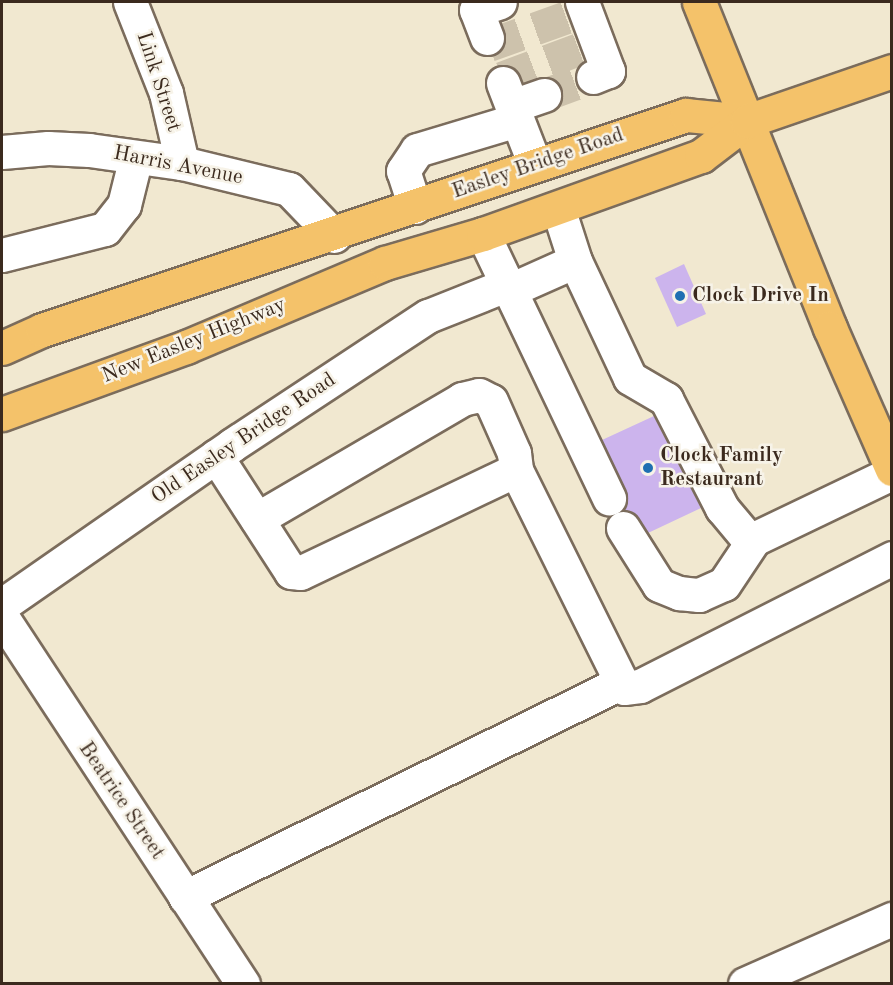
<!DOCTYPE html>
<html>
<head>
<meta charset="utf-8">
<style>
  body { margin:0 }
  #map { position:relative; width:893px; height:985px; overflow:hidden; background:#f1e8d0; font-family:"Old Standard TT",serif }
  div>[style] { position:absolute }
  .building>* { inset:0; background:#ccb4ed }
  .minor-tunnel>* { height:33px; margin-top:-16.5px; transform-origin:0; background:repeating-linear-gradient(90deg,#cdc2ac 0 33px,transparent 0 49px) }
  .roads { filter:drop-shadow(2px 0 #7b6c5c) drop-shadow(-2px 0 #7b6c5c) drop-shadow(0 2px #7b6c5c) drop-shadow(0 -2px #7b6c5c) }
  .minor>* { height:33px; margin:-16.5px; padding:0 16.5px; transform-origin:16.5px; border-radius:16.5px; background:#fff }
  .major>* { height:33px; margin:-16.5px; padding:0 16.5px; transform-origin:16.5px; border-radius:16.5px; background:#f4c26a }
  .highway>* { height:33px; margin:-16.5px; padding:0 16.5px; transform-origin:16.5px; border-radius:16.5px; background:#f4c26a }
  .dots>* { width:16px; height:16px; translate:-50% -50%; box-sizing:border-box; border:3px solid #f7f3e8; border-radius:50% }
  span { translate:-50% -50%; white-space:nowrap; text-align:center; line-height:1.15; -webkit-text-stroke:5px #f7f3e8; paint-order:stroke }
  .street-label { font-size:21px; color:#3b2a1e }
  .poi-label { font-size:21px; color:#3b2a1e; font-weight:700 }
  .left { translate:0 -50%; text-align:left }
  .frame { position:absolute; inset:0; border:3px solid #3b2a1e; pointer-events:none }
</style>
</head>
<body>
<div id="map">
  <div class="building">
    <i style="clip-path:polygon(684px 264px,706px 314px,677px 327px,655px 278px)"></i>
    <i style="clip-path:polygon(654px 416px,701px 508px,648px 533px,638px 518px,624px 509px,626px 490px,602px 440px)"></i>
  </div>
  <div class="minor-tunnel">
    <i style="left:489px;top:45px;width:86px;rotate:-19.7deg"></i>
    <i style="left:502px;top:78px;width:85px;rotate:-20.6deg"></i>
    <i style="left:544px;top:95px;width:52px;rotate:-20.2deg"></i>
  </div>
  <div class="roads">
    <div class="minor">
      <i style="left:130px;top:2px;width:98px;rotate:68.4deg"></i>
      <i style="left:166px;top:93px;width:72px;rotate:77.1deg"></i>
      <i style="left:582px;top:2px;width:74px;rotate:69.4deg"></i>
      <i style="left:608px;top:71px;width:16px;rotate:158deg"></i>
      <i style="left:487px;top:38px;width:30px;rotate:-111deg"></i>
      <i style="left:476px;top:10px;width:25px;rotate:-18deg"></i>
      <i style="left:503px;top:83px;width:25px;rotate:69deg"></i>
      <i style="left:512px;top:106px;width:34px;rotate:-19deg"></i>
      <i style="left:512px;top:106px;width:63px;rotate:68.7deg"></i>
      <i style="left:2px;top:152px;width:46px;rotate:-5deg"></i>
      <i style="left:48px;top:148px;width:41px;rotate:2.8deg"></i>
      <i style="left:89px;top:150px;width:94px;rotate:8deg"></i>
      <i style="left:182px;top:163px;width:110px;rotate:13.7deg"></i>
      <i style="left:289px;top:189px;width:65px;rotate:46.2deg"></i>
      <i style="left:415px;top:207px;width:38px;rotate:-108deg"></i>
      <i style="left:403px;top:171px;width:25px;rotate:-56deg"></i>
      <i style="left:417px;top:150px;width:104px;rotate:-16.7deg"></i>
      <i style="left:558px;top:208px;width:56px;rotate:72.2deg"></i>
      <i style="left:575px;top:261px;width:129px;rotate:64.8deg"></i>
      <i style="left:630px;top:378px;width:42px;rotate:30.3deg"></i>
      <i style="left:666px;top:399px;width:123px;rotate:62.8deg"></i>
      <i style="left:722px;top:508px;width:35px;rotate:50deg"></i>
      <i style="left:745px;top:535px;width:10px;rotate:24deg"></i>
      <i style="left:754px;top:539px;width:153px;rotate:-25.6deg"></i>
      <i style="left:483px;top:234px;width:293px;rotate:64.5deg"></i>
      <i style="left:2px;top:255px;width:106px;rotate:-14.2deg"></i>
      <i style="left:105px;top:229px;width:31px;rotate:-52deg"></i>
      <i style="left:124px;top:205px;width:49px;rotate:-76deg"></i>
      <i style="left:510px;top:290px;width:71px;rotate:-24deg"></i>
      <i style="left:216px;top:456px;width:138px;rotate:57.1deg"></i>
      <i style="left:291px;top:572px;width:9px;rotate:6deg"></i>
      <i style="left:300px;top:573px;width:239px;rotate:-25.5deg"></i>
      <i style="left:257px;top:519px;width:238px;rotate:-30.3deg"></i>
      <i style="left:462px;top:399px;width:17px;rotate:-13deg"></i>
      <i style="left:479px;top:395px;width:13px;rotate:27deg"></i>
      <i style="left:491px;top:401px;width:57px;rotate:66.1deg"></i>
      <i style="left:514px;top:453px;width:17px;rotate:83deg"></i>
      <i style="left:516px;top:470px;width:243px;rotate:63.6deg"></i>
      <i style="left:624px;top:688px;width:16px;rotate:-7deg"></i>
      <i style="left:640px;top:686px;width:283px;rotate:-26.9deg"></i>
      <i style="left:623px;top:528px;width:67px;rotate:57.7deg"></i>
      <i style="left:659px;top:585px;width:22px;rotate:22deg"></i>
      <i style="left:679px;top:593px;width:20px;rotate:6deg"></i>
      <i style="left:699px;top:595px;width:27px;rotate:-24deg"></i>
      <i style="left:724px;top:584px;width:54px;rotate:-56.3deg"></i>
      <i style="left:2px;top:605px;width:280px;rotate:-34.8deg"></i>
      <i style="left:232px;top:445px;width:235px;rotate:-33.4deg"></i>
      <i style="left:428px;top:316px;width:73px;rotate:-21.7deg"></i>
      <i style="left:2px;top:617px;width:439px;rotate:56.7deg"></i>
      <i style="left:185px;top:897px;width:486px;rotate:-26.2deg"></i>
      <i style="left:745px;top:984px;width:161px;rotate:-23.9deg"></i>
    </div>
    <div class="major">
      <i style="left:699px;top:2px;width:351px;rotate:68.1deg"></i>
      <i style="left:830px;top:328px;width:154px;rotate:66.3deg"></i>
    </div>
    <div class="highway">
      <i style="left:2px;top:348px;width:44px;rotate:-24.2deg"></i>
      <i style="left:42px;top:330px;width:679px;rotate:-18.46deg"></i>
      <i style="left:686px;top:115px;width:61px;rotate:5.6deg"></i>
      <i style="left:2px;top:414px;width:196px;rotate:-20deg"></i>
      <i style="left:186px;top:347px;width:216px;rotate:-22.9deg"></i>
      <i style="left:385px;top:263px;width:102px;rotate:-16.5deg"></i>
      <i style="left:483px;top:234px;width:232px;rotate:-19.7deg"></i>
      <i style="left:701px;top:156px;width:58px;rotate:-37.3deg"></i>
      <i style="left:747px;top:121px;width:153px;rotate:-19deg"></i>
    </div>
  </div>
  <div class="dots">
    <i style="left:680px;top:296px;background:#1f6fb2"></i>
    <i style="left:648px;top:468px;background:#1f6fb2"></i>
  </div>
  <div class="street-label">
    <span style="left:158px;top:82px;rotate:72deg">Link Street</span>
    <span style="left:538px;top:164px;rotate:-19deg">Easley Bridge Road</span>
    <span style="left:178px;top:166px;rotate:11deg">Harris Avenue</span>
    <span style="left:194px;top:341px;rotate:-22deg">New Easley Highway</span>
    <span style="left:244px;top:439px;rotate:-34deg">Old Easley Bridge Road</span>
    <span style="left:121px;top:801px;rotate:56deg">Beatrice Street</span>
  </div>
  <div class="poi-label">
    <span class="left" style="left:692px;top:296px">Clock Drive In</span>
    <span class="left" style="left:660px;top:468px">Clock Family<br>Restaurant</span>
  </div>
  <div class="frame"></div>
</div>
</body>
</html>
